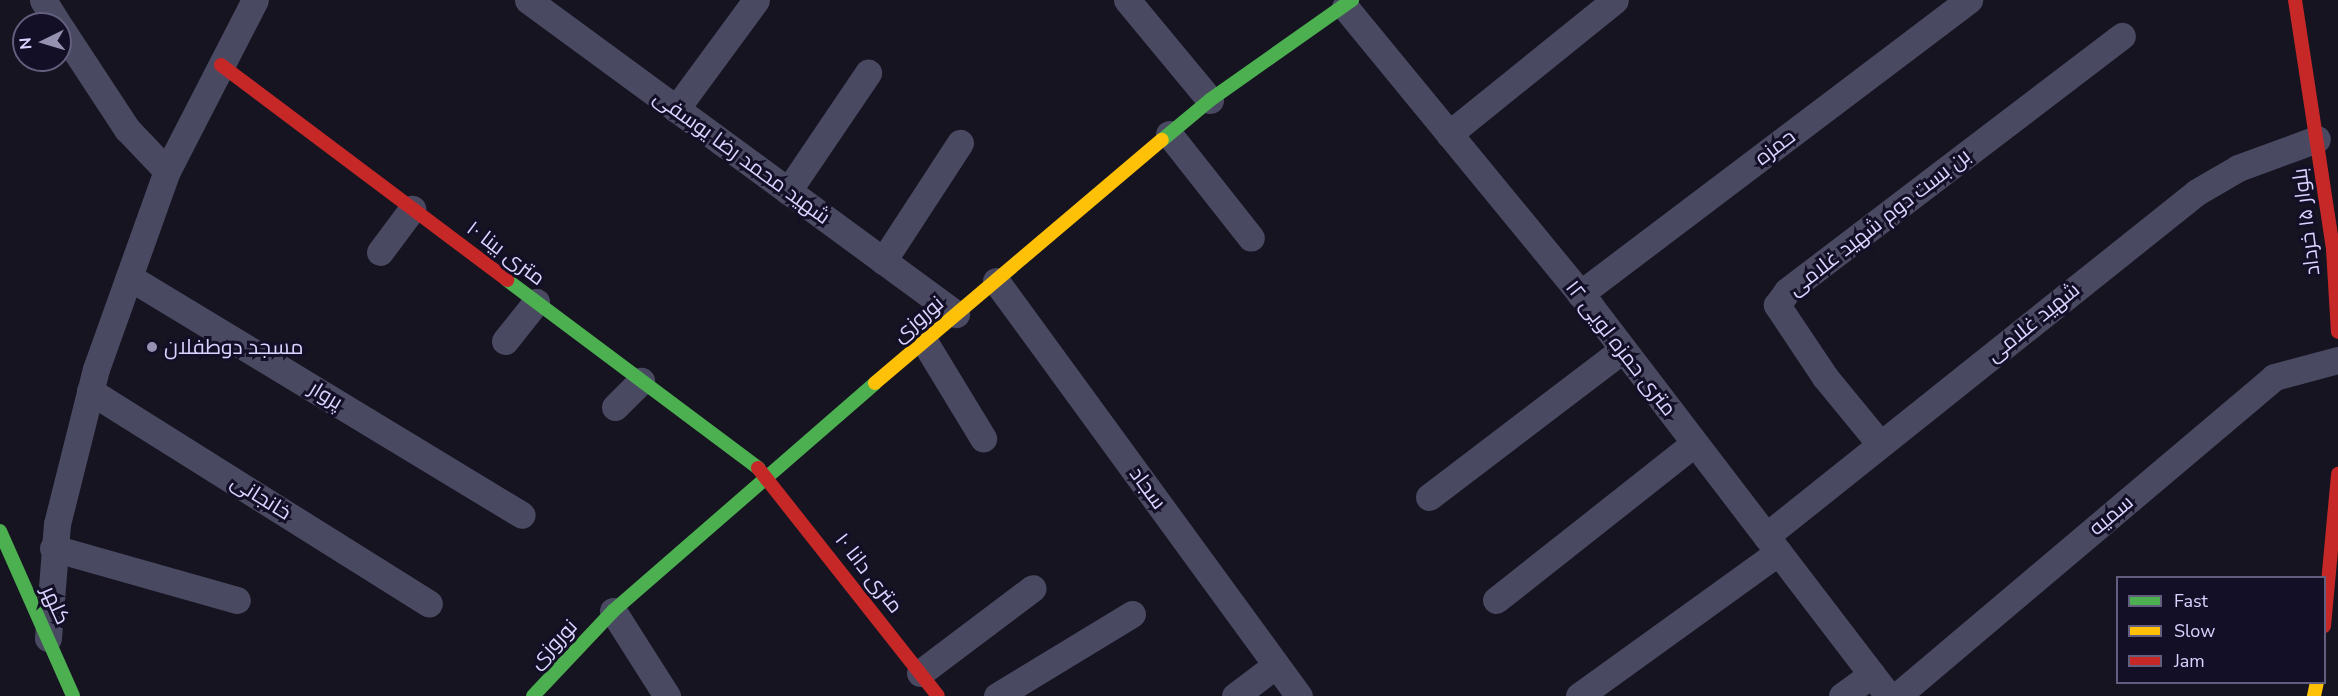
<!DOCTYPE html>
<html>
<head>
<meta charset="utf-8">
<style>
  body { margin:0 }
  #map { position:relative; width:2338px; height:696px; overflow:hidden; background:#161421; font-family:"Nunito Sans",Cairo,sans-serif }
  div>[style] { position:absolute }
  .street>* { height:27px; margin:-13.5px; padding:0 13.5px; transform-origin:13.5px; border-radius:13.5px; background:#4a4962 }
  .fast>* { height:14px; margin:-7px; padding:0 7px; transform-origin:7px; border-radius:7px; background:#4caf50 }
  .slow>* { height:14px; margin:-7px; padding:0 7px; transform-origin:7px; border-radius:7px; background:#ffc107 }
  .jam>* { height:14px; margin:-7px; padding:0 7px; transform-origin:7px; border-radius:7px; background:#c62828 }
  .dots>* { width:16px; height:16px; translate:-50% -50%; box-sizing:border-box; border:3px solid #130f26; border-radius:50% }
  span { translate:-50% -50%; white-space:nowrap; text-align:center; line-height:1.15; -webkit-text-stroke:6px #130f26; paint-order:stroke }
  .street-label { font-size:21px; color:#d9d4ff }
  .poi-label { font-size:21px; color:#d9d4ff }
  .left { translate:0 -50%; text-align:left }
  .legend { position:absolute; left:2116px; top:576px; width:210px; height:108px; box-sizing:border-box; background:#130f26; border:2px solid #625e7d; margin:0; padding:8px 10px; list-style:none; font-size:18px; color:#d9d4ff }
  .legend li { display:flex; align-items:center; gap:12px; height:30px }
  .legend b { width:30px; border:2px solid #625e7d }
  .north { position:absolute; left:12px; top:12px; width:60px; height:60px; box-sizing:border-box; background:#130f26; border:2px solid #625e7d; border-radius:50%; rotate:265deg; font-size:16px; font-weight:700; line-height:24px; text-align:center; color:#d9d4ff }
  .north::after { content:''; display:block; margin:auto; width:21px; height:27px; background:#9591b1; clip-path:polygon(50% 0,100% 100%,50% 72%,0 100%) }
</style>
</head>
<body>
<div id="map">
  <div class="street">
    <i style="left:43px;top:0;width:28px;rotate:58deg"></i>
    <i style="left:528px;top:0;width:531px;rotate:36.27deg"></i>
    <i style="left:1127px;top:0;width:130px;rotate:50.3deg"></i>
    <i style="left:1345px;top:7px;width:388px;rotate:50.6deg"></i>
    <i style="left:1591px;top:307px;width:489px;rotate:52.6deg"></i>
    <i style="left:60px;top:27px;width:122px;rotate:56.7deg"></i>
    <i style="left:127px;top:129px;width:58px;rotate:46.4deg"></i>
    <i style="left:676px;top:109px;width:135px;rotate:-53.7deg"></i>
    <i style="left:1169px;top:134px;width:132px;rotate:51.7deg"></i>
    <i style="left:1449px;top:134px;width:213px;rotate:-38.9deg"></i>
    <i style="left:788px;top:191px;width:143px;rotate:-55.9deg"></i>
    <i style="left:380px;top:252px;width:54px;rotate:-53.3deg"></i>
    <i style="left:883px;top:261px;width:141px;rotate:-56.9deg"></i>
    <i style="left:129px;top:277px;width:459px;rotate:31.2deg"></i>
    <i style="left:996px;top:281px;width:514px;rotate:53.87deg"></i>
    <i style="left:1580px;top:294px;width:488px;rotate:-37.1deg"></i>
    <i style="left:505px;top:341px;width:50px;rotate:-51.5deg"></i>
    <i style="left:924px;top:341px;width:114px;rotate:58.7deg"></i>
    <i style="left:90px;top:391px;width:400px;rotate:32.1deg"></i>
    <i style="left:615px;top:407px;width:37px;rotate:-45deg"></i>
    <i style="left:1880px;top:444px;width:87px;rotate:-129.4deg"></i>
    <i style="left:1825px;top:377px;width:87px;rotate:-123.7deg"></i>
    <i style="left:1777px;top:305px;width:17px;rotate:-54deg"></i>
    <i style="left:1787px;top:291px;width:421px;rotate:-37.3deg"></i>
    <i style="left:1429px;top:497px;width:244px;rotate:-37.3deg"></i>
    <i style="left:1766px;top:536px;width:551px;rotate:-38.59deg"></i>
    <i style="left:2197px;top:192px;width:48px;rotate:-30.3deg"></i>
    <i style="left:2238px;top:168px;width:84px;rotate:-20.2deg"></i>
    <i style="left:53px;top:548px;width:191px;rotate:15.8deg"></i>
    <i style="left:1496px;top:600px;width:253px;rotate:-38.3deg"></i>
    <i style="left:613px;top:611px;width:101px;rotate:57.6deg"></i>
    <i style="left:48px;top:638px;width:114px;rotate:-85.5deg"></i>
    <i style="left:57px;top:524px;width:160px;rotate:-75.9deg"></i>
    <i style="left:96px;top:369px;width:210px;rotate:-70.3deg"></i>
    <i style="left:167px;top:171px;width:192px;rotate:-62.8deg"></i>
    <i style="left:920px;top:673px;width:141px;rotate:-37deg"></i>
    <i style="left:997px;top:696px;width:158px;rotate:-31.3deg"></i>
    <i style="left:1235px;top:696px;width:51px;rotate:-37.1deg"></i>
    <i style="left:1579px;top:696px;width:246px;rotate:-35.8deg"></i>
    <i style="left:1842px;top:696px;width:37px;rotate:-36deg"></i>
    <i style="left:1897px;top:696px;width:494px;rotate:-40.2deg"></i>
    <i style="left:2274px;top:377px;width:66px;rotate:-14.9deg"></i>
  </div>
  <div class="fast">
    <i style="left:1162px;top:140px;width:62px;rotate:-39.8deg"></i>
    <i style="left:1210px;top:100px;width:174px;rotate:-35.2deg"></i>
    <i style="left:507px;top:280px;width:314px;rotate:36.8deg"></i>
    <i style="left:0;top:531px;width:180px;rotate:66.1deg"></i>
    <i style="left:533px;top:696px;width:117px;rotate:-46.7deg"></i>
    <i style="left:613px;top:611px;width:347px;rotate:-41deg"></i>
  </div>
  <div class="slow">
    <i style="left:875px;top:383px;width:376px;rotate:-40.3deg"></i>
    <i style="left:2314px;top:696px;width:14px;rotate:-78deg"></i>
  </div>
  <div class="jam">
    <i style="left:2295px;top:0;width:252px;rotate:81.3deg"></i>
    <i style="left:2333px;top:249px;width:83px;rotate:86.6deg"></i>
    <i style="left:221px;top:65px;width:358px;rotate:36.9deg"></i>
    <i style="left:758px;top:468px;width:290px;rotate:51.7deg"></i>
    <i style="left:2324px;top:626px;width:153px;rotate:-84.7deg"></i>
  </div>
  <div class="dots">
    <i style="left:152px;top:347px;background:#9591b1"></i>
  </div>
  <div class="street-label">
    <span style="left:1775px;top:147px;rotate:-37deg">حمزه</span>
    <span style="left:742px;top:157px;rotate:36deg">شهید محمد رضا یوسفی</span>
    <span style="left:1879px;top:222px;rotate:-38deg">بن بست دوم شهید غلامی</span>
    <span style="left:2306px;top:222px;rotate:-97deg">بلوار ۱۵ خرداد</span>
    <span style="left:506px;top:253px;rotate:37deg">۱۰ متری بینا</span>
    <span style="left:918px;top:319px;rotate:-40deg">نوروزی</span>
    <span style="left:2033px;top:322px;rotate:-39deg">شهید غلامی</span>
    <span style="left:1621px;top:348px;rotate:52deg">۱۲ متری حمزه لویی</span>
    <span style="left:326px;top:395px;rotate:31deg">پروار</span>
    <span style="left:1148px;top:488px;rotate:54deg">سجاد</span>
    <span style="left:261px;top:497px;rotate:32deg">خانجانی</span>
    <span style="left:2111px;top:515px;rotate:-40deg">سمیه</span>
    <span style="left:869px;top:573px;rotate:52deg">۱۰ متری دانا</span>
    <span style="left:56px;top:605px;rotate:66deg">کلهر</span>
    <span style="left:553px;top:644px;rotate:-46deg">نوروزی</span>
  </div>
  <div class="poi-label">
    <span class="left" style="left:164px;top:347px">مسجد دوطفلان</span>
  </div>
  <ul class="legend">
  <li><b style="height:8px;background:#4caf50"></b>Fast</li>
  <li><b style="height:8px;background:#ffc107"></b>Slow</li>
  <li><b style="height:8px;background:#c62828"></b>Jam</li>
  </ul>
  <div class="north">N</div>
</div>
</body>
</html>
